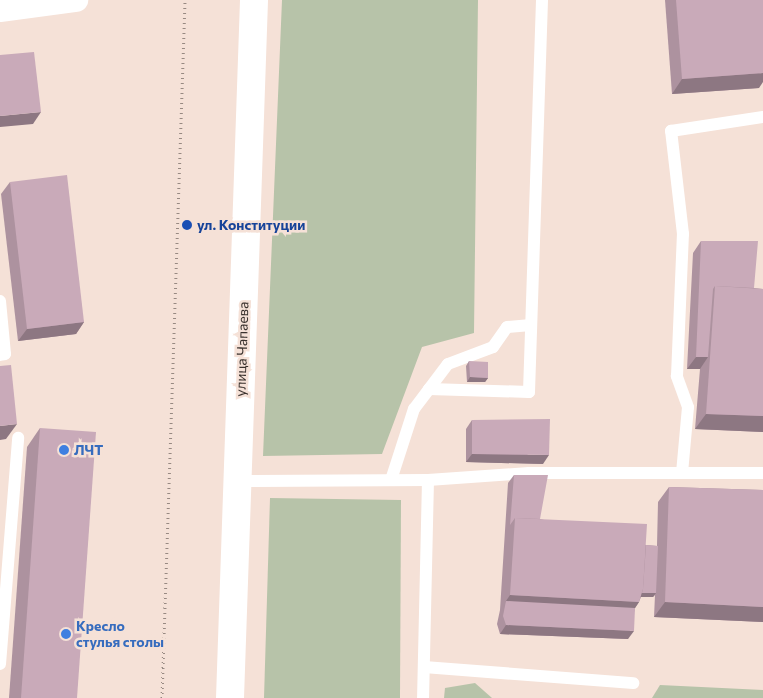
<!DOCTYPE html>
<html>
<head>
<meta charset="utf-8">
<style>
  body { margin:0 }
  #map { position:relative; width:763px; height:698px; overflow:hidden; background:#f5e1d7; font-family:Commissioner,sans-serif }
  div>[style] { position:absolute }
  .green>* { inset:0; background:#b7c3a9 }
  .path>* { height:3px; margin-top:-1.5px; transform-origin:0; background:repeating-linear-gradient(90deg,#978982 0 1px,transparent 0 5px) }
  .lane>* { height:12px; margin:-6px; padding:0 6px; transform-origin:6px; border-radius:6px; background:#fff }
  .street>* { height:24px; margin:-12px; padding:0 12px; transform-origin:12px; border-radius:12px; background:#fff }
  .secondary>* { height:28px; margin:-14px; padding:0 14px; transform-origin:14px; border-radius:14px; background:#fff }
  .wall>* { inset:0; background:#ad929f }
  .shaded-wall>* { inset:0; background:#8d7782 }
  .building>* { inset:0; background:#c9aab9 }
  .dots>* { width:14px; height:14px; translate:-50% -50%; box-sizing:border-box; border:2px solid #f5e1d7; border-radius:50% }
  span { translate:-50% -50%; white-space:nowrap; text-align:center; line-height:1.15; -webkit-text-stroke:5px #f5e1d7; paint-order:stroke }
  .transit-label { font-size:14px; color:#164399; font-weight:700 }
  .left { translate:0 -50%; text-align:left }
  .street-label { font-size:14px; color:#3a322e }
  .shop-label { font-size:14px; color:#366cbe; font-weight:700 }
</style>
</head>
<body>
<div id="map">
  <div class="green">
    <i style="clip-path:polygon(282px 0,478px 0,474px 333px,422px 347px,382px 454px,263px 456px)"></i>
    <i style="clip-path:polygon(270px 498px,401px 500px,400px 698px,264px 698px)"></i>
    <i style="clip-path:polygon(475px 683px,492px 698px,444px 698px,445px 688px)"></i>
    <i style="clip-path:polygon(660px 685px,763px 690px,763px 698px,652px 698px)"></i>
  </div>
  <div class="path">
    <i style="left:162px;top:698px;width:698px;rotate:-88.11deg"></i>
  </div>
  <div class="lane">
    <i style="left:0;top:301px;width:53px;rotate:84.6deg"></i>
    <i style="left:5px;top:354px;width:5px;rotate:169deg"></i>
    <i style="left:429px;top:389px;width:31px;rotate:-53deg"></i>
    <i style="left:448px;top:364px;width:48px;rotate:-20.7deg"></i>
    <i style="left:493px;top:347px;width:24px;rotate:-55deg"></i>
    <i style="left:507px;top:327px;width:24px;rotate:-5deg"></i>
    <i style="left:682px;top:473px;width:66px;rotate:-84.8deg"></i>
    <i style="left:688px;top:407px;width:33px;rotate:-110deg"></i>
    <i style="left:677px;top:376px;width:142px;rotate:-87.6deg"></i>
    <i style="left:683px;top:234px;width:104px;rotate:-96.6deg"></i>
    <i style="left:671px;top:131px;width:93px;rotate:-8.7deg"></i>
    <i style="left:391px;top:480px;width:75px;rotate:-72.1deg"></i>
    <i style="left:414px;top:409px;width:25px;rotate:-53deg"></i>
    <i style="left:429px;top:389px;width:100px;rotate:1.7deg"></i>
    <i style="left:529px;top:392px;width:392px;rotate:-88.1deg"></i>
    <i style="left:428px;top:480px;width:101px;rotate:-4deg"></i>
    <i style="left:529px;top:473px;width:234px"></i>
    <i style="left:237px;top:481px;width:191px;rotate:-0.3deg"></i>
    <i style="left:428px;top:480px;width:218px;rotate:91.3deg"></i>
    <i style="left:0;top:664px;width:227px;rotate:-85.4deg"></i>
    <i style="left:424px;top:667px;width:210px;rotate:4.4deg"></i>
  </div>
  <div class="street">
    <i style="left:0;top:10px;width:77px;rotate:-7.5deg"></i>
  </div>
  <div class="secondary">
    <i style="left:230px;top:698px;width:698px;rotate:-88.03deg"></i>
  </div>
  <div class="wall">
    <i style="clip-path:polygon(665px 0,763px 0,759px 88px,672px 94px)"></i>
    <i style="clip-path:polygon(10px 182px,84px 322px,76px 334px,18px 341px,1px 194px)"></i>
    <i style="clip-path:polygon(701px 241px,754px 288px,763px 289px,763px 432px,695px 429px,700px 369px,687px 369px,693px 253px)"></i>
    <i style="clip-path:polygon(469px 361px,488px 378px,485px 382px,467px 382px,466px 366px)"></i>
    <i style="clip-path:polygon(472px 420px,543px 464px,466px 462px,466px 429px)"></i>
    <i style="clip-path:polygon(40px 428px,77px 698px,9px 698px,27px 447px)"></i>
    <i style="clip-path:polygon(514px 475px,540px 519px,646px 545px,657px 546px,658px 502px,669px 487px,763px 490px,763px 622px,654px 617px,655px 595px,653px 597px,641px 597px,639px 602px,635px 608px,628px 639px,500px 634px,497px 624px,500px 610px,508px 483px)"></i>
  </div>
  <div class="shaded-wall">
    <i style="clip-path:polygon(763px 73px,763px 82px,759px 88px,672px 94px,682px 79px)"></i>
    <i style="clip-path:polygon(41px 112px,33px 124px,0 127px,0 116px)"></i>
    <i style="clip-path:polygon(84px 322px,76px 334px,18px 341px,27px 329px)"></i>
    <i style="clip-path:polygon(696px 357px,708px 357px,700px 369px,687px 369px)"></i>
    <i style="clip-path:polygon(470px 377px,488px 378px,485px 382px,467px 382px)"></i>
    <i style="clip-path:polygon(706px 414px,763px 416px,763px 432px,695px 429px)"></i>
    <i style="clip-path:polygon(17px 424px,6px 439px,0 440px,0 426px)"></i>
    <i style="clip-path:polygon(472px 454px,549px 455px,543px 464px,466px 462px)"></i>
    <i style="clip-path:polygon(638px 593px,656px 593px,653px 597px,635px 597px)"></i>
    <i style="clip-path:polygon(510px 595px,639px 602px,629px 617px,506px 601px,500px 610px)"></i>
    <i style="clip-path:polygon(665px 602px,763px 607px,763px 622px,654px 617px)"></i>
    <i style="clip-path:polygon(506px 625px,634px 631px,628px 639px,500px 634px)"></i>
  </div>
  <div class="building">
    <i style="clip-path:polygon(676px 0,763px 0,763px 73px,682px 79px)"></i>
    <i style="clip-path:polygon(34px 52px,41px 112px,0 116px,0 55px)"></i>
    <i style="clip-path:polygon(67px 175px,84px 322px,27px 329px,10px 182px)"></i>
    <i style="clip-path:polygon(701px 241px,758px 241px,754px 288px,715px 286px,713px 289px,708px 357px,696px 357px)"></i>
    <i style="clip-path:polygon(715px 286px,763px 289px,763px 416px,706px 414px)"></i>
    <i style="clip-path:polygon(469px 361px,488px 362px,488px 378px,470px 377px)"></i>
    <i style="clip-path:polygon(11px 365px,17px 424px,0 426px,0 366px)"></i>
    <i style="clip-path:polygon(550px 419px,549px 455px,472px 454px,472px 420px)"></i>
    <i style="clip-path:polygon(40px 428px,96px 432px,77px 698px,21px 698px)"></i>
    <i style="clip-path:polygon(514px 475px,548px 475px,540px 519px,515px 518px,510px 525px)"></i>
    <i style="clip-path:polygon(669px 487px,763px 490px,763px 607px,665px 602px)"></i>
    <i style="clip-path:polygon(515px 518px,647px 524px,643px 589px,639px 602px,510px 595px)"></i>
    <i style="clip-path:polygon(646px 545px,658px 546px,656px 593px,642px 593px,643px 589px)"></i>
    <i style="clip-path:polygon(506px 601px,635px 608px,634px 631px,506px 625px,503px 616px)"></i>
  </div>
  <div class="dots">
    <i style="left:187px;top:225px;background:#1a4fb4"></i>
    <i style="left:64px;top:450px;background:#3f7fe0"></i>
    <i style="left:66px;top:634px;background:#3f7fe0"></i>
  </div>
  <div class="transit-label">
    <span class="left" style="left:197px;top:225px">ул. Конституции</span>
  </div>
  <div class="street-label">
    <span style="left:242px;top:349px;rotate:-88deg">улица Чапаева</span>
  </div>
  <div class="shop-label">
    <span class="left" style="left:74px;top:450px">ЛЧТ</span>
    <span class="left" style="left:76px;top:634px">Кресло<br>стулья столы</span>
  </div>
</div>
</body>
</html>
